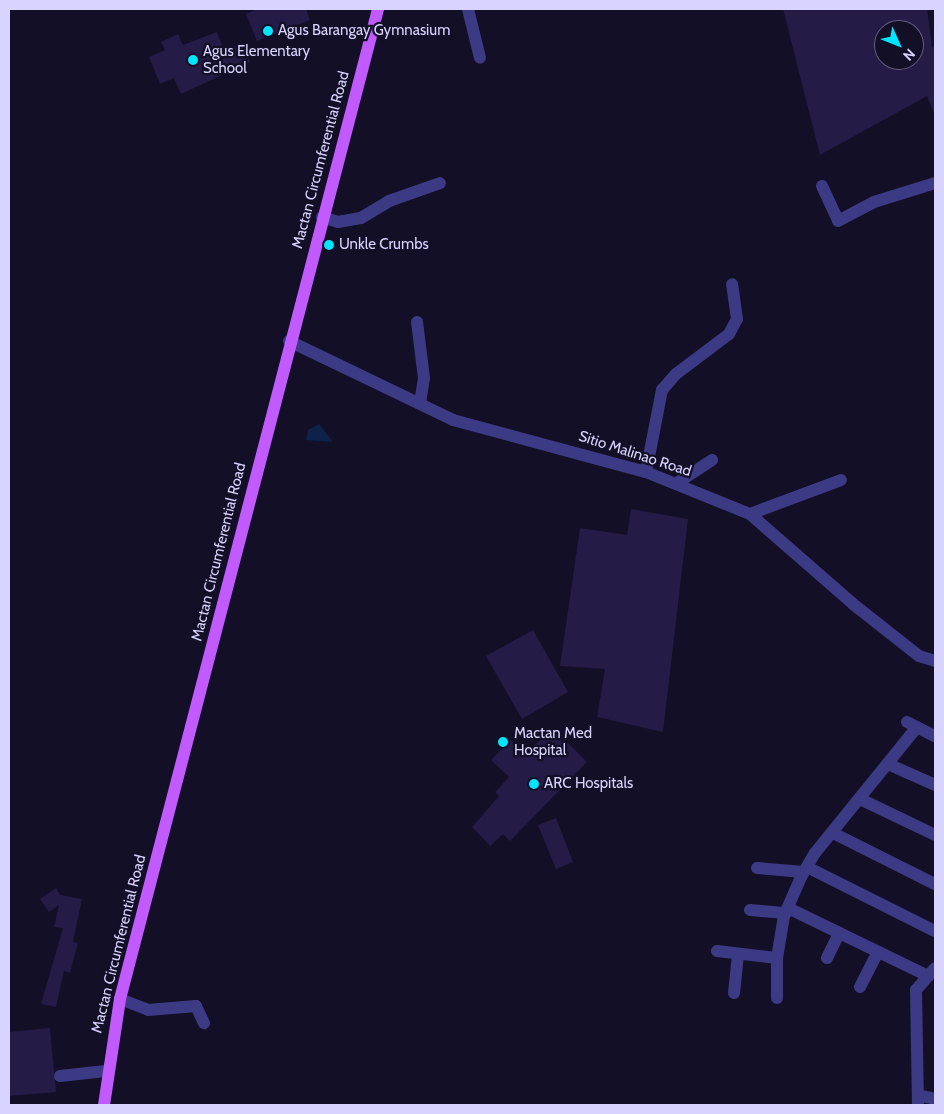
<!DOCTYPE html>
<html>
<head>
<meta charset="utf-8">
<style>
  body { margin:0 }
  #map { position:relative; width:944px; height:1114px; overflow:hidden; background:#130f26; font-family:Cabin,sans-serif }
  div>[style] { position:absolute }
  .water>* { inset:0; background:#0c2248 }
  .building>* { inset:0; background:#241b47 }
  .minor>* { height:12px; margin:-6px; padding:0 6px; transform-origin:6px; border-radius:6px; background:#3d3a85 }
  .major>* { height:12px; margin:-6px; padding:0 6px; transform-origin:6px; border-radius:6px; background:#c25bff }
  .dots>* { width:14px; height:14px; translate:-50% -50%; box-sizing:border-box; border:2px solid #130f26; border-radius:50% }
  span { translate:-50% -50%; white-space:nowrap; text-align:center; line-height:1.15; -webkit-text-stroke:4.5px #130f26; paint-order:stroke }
  .poi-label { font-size:15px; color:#d9d4ff }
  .left { translate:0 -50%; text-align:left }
  .street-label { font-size:15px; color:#d9d4ff }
  .frame { position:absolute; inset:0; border:10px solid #d9d4ff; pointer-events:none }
  .north { position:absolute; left:874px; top:20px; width:50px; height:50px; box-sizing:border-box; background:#130f26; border:1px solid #625e7d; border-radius:50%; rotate:134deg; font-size:14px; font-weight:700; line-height:20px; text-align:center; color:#d9d4ff }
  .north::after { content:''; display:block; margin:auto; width:18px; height:22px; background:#00e5ff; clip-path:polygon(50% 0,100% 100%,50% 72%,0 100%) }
</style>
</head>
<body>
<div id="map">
  <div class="water">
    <i style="clip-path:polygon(319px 424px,333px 442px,306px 440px,308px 430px)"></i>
  </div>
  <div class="building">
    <i style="clip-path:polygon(258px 9px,306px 9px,310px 20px,257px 41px,246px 14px)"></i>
    <i style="clip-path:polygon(evenodd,783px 9px,927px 9px,932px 48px,935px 45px,935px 115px,927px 96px,820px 155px,783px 9px,884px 30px,914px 30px,914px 60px,884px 60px,884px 30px)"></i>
    <i style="clip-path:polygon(217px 32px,224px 51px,242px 43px,250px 62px,181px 94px,174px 78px,160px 84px,149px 57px,165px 50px,161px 42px,178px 34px,183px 45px)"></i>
    <i style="clip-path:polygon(631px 509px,688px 519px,663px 732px,597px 717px,605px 669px,560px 666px,580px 528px,627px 535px)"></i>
    <i style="clip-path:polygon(533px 630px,568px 692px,522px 719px,486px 656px)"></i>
    <i style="clip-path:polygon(554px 729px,587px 762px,510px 841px,503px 834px,490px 846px,472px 827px,499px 796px,495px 792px,509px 777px,491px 760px,511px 740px,524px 753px)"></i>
    <i style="clip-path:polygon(556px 818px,573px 862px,556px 869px,538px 825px)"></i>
    <i style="clip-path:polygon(56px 888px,60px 895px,82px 899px,73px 942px,78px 943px,70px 973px,64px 971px,56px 1007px,41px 1004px,63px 928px,54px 927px,59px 905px,49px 912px,40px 899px)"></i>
    <i style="clip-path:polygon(50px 1028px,56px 1092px,9px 1096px,9px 1032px)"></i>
  </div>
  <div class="minor">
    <i style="left:468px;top:9px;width:50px;rotate:76.2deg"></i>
    <i style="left:822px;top:186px;width:38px;rotate:65deg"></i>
    <i style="left:838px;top:221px;width:41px;rotate:-27.8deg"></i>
    <i style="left:874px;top:202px;width:64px;rotate:-17.3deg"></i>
    <i style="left:322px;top:217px;width:17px;rotate:17deg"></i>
    <i style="left:338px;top:222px;width:23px;rotate:-10deg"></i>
    <i style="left:361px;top:218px;width:33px;rotate:-31deg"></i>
    <i style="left:389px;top:201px;width:54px;rotate:-19.4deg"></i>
    <i style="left:417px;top:322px;width:56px;rotate:82.9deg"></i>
    <i style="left:424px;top:378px;width:26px;rotate:99deg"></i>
    <i style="left:289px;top:341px;width:182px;rotate:25.7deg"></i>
    <i style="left:453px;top:420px;width:200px;rotate:15.1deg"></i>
    <i style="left:646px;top:472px;width:112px;rotate:22deg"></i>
    <i style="left:750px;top:514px;width:137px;rotate:41.1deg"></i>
    <i style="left:853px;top:604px;width:84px;rotate:38.2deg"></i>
    <i style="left:919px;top:656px;width:17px;rotate:17deg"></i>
    <i style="left:646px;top:472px;width:84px;rotate:-79deg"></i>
    <i style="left:662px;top:390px;width:21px;rotate:-49deg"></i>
    <i style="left:676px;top:374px;width:66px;rotate:-37deg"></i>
    <i style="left:729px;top:334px;width:17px;rotate:-62deg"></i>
    <i style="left:737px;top:319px;width:35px;rotate:-98deg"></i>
    <i style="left:677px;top:483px;width:42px;rotate:-33.3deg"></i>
    <i style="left:750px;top:514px;width:97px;rotate:-20.5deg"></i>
    <i style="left:907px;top:722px;width:31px;rotate:27deg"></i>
    <i style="left:888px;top:764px;width:51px;rotate:24.1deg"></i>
    <i style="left:860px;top:799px;width:83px;rotate:25.6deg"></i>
    <i style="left:833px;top:833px;width:114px;rotate:26.6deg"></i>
    <i style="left:807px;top:867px;width:143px;rotate:26.6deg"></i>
    <i style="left:757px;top:868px;width:47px;rotate:4.9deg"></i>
    <i style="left:788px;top:908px;width:156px;rotate:25.9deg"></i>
    <i style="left:750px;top:910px;width:36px;rotate:5deg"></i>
    <i style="left:717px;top:951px;width:60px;rotate:6.7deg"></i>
    <i style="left:827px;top:958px;width:28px;rotate:-64deg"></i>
    <i style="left:860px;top:987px;width:39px;rotate:-63deg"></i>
    <i style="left:734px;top:993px;width:39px;rotate:-84deg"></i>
    <i style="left:777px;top:998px;width:40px;rotate:-90deg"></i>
    <i style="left:777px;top:958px;width:43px;rotate:-80.5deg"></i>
    <i style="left:784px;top:916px;width:43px;rotate:-66.4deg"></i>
    <i style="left:801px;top:877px;width:28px;rotate:-60deg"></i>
    <i style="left:815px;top:853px;width:162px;rotate:-51deg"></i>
    <i style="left:120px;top:999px;width:30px;rotate:21deg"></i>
    <i style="left:148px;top:1010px;width:48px;rotate:-4.8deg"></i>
    <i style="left:196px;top:1006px;width:19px;rotate:65deg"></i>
    <i style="left:60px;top:1076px;width:46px;rotate:-6.2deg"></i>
    <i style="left:918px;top:1095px;width:17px;rotate:13deg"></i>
    <i style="left:918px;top:1105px;width:115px;rotate:-91deg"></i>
    <i style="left:916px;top:990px;width:29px;rotate:-49deg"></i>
  </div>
  <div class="major">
    <i style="left:104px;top:1105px;width:107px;rotate:-81.4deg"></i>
    <i style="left:120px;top:999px;width:1023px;rotate:-75.39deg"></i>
  </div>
  <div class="dots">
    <i style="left:268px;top:31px;background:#00e5ff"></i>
    <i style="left:193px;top:60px;background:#00e5ff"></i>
    <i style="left:329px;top:245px;background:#00e5ff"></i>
    <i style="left:503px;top:742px;background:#00e5ff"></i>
    <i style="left:534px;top:784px;background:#00e5ff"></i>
  </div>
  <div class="poi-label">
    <span class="left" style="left:278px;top:31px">Agus Barangay Gymnasium</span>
    <span class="left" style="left:203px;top:60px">Agus Elementary<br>School</span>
    <span class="left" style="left:339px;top:245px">Unkle Crumbs</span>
    <span class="left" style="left:514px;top:742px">Mactan Med<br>Hospital</span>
    <span class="left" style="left:544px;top:784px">ARC Hospitals</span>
  </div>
  <div class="street-label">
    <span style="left:321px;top:160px;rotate:-75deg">Mactan Circumferential Road</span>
    <span style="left:635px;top:454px;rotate:18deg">Sitio Malinao Road</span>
    <span style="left:219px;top:552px;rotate:-76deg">Mactan Circumferential Road</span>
    <span style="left:119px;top:944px;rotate:-76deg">Mactan Circumferential Road</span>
  </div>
  <div class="frame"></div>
  <div class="north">N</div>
</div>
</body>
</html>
